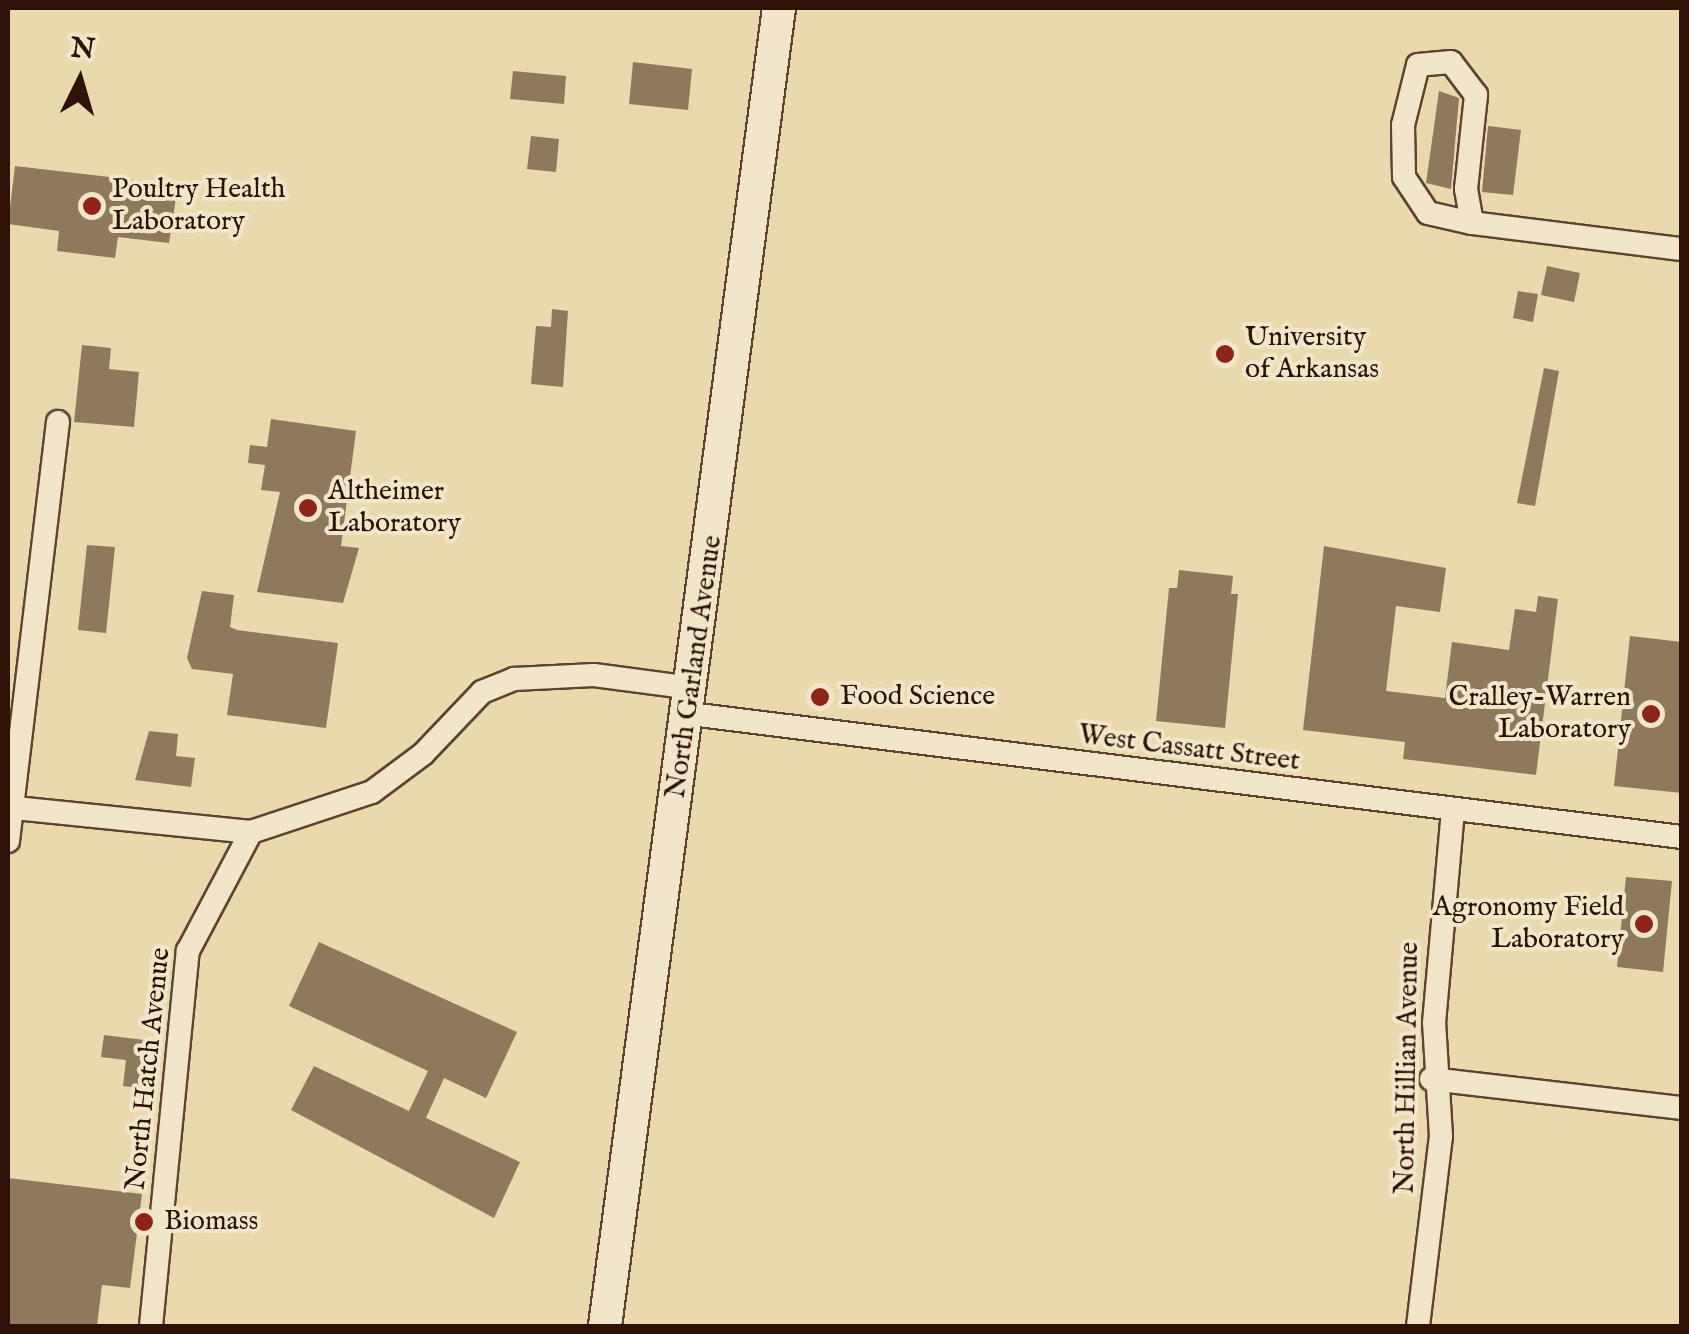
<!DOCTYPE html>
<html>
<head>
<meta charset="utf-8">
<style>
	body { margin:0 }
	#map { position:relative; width:1689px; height:1334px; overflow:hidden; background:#e9d9ad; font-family:"IM FELL English",serif }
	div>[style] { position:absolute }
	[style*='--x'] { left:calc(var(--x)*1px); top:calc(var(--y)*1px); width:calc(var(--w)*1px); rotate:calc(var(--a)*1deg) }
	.building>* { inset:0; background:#8f795d }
	.roads { filter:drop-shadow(2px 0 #5d4430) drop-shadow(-2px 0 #5d4430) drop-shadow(0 2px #5d4430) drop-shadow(0 -2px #5d4430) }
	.minor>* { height:22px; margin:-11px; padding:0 11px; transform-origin:11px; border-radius:11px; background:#f1e6ca }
	.secondary>* { height:32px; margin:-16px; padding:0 16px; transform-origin:16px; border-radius:16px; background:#f1e6ca }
	.dots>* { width:28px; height:28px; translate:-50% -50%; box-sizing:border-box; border:5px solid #f1e6ca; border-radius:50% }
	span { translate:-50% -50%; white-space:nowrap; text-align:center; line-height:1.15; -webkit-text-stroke:8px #f1e6ca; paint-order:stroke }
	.poi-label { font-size:28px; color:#2e1207 }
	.left { translate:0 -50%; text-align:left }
	.right { translate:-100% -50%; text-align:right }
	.street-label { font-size:28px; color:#2e1207 }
	.frame { position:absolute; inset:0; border:10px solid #2e1207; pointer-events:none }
	.north { position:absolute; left:30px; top:30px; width:100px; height:100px; -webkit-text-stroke:8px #f1e6ca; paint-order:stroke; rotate:5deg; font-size:28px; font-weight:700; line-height:40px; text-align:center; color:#2e1207 }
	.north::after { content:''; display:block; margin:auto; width:35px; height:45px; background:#2e1207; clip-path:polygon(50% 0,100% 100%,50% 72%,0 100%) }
</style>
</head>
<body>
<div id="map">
	<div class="building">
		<div style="clip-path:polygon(633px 62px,692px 69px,688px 110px,629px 104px)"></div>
		<div style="clip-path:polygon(513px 71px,566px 76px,564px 104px,510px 99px)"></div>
		<div style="clip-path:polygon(1439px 91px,1459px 98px,1451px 189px,1426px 183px)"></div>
		<div style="clip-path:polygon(1488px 126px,1521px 130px,1513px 195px,1482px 192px)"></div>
		<div style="clip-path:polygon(531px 136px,559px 139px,556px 172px,527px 169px)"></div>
		<div style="clip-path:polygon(15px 166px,178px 185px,169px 243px,118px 237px,115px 258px,57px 251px,59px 231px,8px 224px)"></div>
		<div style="clip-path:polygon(1547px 266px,1580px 273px,1574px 302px,1541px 295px)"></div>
		<div style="clip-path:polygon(1518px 291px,1538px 294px,1533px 322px,1513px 318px)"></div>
		<div style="clip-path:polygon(552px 309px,568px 311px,563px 387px,531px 384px,536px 326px,551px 327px)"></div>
		<div style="clip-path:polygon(82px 345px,111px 348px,109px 369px,139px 372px,134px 427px,74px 422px)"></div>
		<div style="clip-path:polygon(1544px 368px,1559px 371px,1535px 506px,1517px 503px)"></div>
		<div style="clip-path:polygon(271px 419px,356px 431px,341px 546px,359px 548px,343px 603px,257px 592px,280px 492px,261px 490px,265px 465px,248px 463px,250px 445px,267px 447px)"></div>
		<div style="clip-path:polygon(87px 545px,115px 547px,106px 633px,78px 630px)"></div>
		<div style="clip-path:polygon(1324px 546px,1446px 568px,1440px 612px,1396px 606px,1386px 691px,1445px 698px,1452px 642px,1509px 650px,1515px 609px,1536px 612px,1538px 596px,1558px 599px,1536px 775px,1403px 759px,1405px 742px,1303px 730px)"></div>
		<div style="clip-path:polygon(1179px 570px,1233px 576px,1231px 594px,1238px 594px,1225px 728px,1156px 721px,1169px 588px,1177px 588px)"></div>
		<div style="clip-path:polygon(202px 591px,234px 595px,230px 627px,237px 630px,338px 643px,326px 728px,227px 715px,233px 674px,192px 669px,187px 658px)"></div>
		<div style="clip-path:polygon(1630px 636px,1682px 642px,1682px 793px,1614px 786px)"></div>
		<div style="clip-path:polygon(149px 731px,178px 734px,176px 756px,195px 758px,191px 787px,135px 780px)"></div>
		<div style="clip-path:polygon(1626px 877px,1672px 881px,1663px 972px,1617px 967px)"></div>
		<div style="clip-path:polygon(319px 942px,517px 1032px,486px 1098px,444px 1078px,426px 1118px,520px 1162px,494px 1218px,291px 1110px,314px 1066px,409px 1111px,428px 1071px,289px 1006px)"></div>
		<div style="clip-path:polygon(104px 1035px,160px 1042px,155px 1090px,123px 1086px,126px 1060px,101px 1057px)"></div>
		<div style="clip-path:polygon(8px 1178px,142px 1194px,130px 1288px,102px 1285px,97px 1326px,8px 1326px)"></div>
	</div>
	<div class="roads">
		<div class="minor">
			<div style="--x:1472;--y:223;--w:35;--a:-100"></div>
			<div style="--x:1466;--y:189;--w:95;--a:-83.9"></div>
			<div style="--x:1476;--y:95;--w:41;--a:-127.1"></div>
			<div style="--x:1451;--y:62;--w:33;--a:175"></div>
			<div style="--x:1418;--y:65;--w:62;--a:104"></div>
			<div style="--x:1403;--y:125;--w:52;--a:88.9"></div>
			<div style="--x:1404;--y:177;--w:43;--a:56.3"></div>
			<div style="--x:1428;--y:213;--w:45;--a:12.8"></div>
			<div style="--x:1472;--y:223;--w:212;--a:7.1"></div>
			<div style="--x:690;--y:714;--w:1000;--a:7.07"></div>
			<div style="--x:15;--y:808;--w:237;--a:5.8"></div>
			<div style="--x:251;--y:832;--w:127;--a:-18.3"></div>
			<div style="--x:372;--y:792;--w:64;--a:-36.7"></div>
			<div style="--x:423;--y:754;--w:86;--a:-46.4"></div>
			<div style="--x:482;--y:692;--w:35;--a:-22"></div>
			<div style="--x:514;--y:679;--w:80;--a:-2.9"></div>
			<div style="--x:594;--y:675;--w:100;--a:7.5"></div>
			<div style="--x:8;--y:841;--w:422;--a:-83.2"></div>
			<div style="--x:1431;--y:1079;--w:253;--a:6.6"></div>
			<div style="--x:151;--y:1326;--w:377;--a:-84.4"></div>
			<div style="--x:188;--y:951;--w:135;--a:-62.1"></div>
			<div style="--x:1418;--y:1326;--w:191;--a:-83.1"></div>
			<div style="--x:1441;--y:1136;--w:113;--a:-93.5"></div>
			<div style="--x:1434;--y:1023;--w:213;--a:-84.9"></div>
		</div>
		<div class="secondary">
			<div style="--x:605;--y:1326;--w:1329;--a:-82.48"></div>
		</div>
	</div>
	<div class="dots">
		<div style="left:92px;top:206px;background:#8f2418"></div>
		<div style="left:1225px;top:354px;background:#8f2418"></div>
		<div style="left:308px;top:508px;background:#8f2418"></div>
		<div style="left:820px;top:697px;background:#8f2418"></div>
		<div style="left:1651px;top:714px;background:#8f2418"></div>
		<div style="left:1644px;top:924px;background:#8f2418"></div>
		<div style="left:144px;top:1222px;background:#8f2418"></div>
	</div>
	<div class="poi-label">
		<span class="left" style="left:112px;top:206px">Poultry Health<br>Laboratory</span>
		<span class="left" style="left:1245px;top:354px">University<br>of Arkansas</span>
		<span class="left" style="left:328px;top:508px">Altheimer<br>Laboratory</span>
		<span class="left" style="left:840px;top:697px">Food Science</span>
		<span class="right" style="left:1631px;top:714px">Cralley-Warren<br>Laboratory</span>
		<span class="right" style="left:1624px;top:924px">Agronomy Field<br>Laboratory</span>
		<span class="left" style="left:164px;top:1222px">Biomass</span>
	</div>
	<div class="street-label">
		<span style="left:695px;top:667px;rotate:-82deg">North Garland Avenue</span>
		<span style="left:1189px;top:749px;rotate:7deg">West Cassatt Street</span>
		<span style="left:1408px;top:1068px;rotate:-89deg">North Hillian Avenue</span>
		<span style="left:149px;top:1069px;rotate:-84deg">North Hatch Avenue</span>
	</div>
	<div class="frame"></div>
	<div class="north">N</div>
</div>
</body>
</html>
